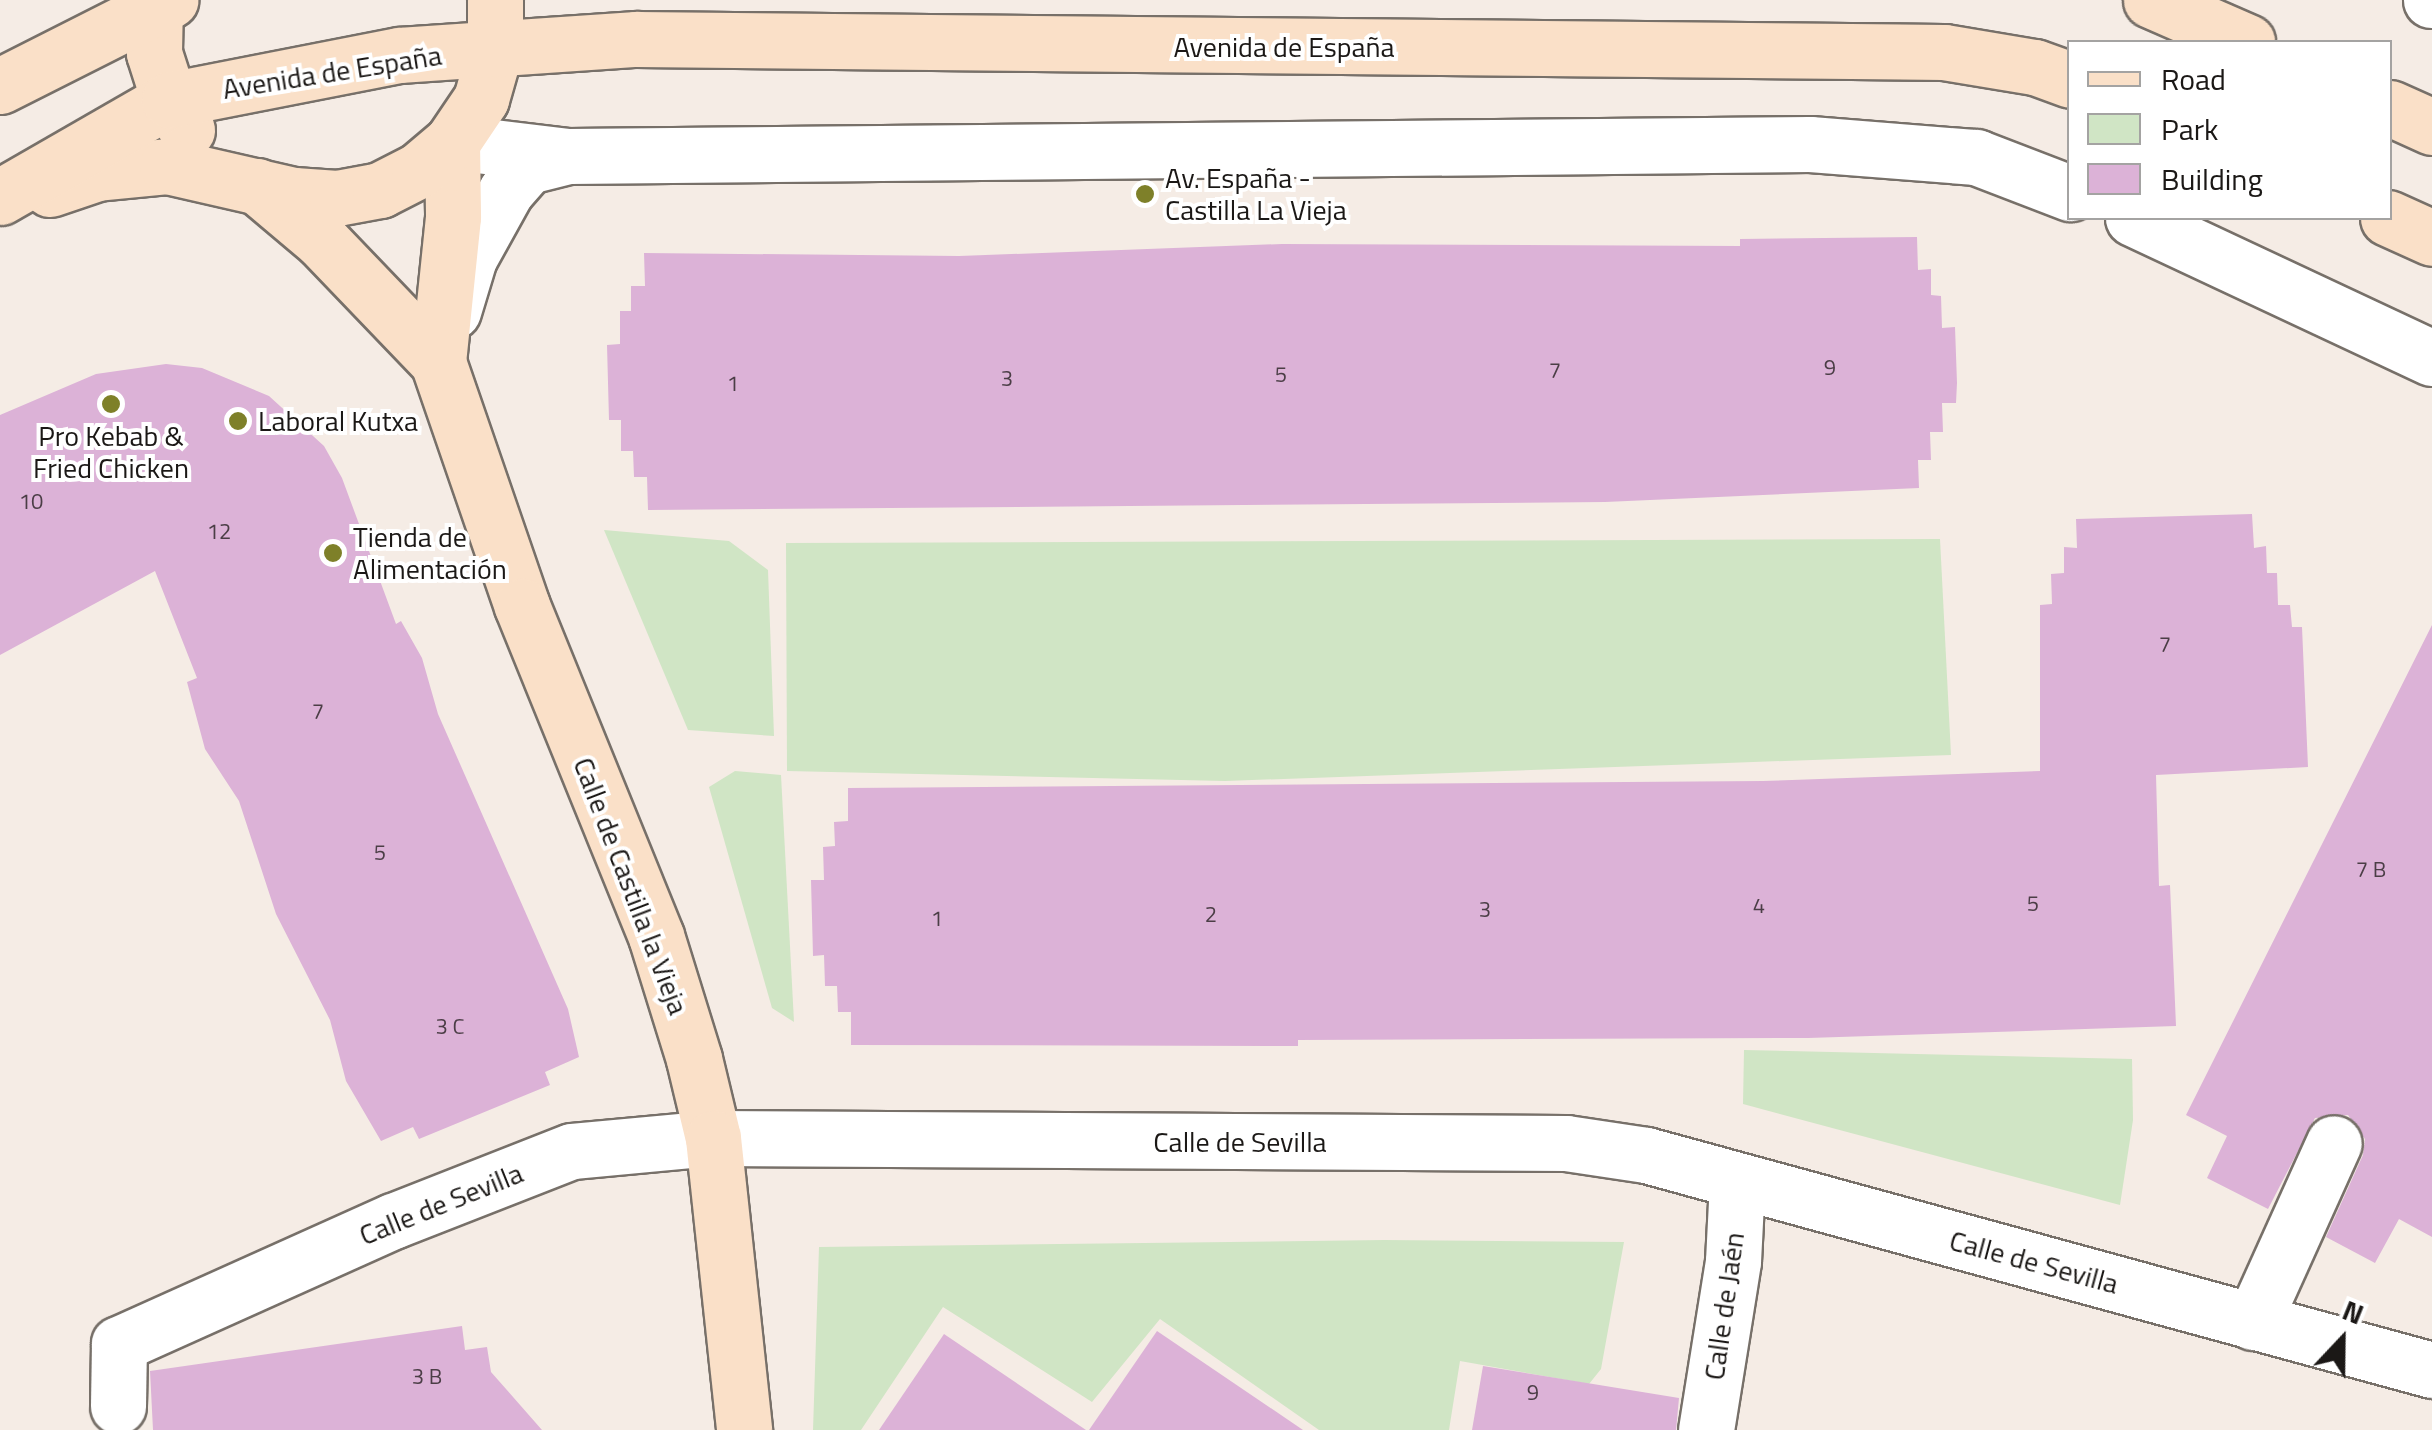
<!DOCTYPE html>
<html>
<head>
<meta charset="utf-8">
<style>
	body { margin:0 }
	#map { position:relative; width:2432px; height:1430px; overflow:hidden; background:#f5ece5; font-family:"Titillium Web",sans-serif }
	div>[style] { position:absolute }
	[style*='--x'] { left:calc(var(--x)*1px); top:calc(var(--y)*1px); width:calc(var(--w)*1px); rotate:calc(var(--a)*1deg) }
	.green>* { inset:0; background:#d0e5c5 }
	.building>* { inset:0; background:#dcb2d7 }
	.roads { filter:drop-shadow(2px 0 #777069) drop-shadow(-2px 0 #777069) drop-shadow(0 2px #777069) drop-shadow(0 -2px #777069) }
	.minor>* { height:55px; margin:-27.5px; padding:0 27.5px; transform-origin:27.5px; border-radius:27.5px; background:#fff }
	.major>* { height:55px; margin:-27.5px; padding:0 27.5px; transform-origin:27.5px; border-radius:27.5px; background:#fae0c8 }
	.dots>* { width:28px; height:28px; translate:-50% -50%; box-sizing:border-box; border:5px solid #fff; border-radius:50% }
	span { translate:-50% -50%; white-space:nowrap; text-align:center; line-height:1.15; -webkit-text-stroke:8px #fff; paint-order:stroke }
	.number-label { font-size:22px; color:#4b3e46 }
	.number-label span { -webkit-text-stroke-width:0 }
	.street-label { font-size:28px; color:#1b1816 }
	.poi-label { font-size:28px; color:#1b1816 }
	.left { translate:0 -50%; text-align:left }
	.legend { position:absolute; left:2067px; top:40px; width:325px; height:180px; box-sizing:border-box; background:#fff; border:2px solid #a4a3a2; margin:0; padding:12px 18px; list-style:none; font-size:30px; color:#1b1816 }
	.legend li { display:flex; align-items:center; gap:20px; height:50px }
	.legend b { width:50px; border:2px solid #a4a3a2 }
	.north { position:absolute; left:2292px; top:1290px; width:100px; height:100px; -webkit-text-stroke:8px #fff; paint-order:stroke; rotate:22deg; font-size:28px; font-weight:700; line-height:40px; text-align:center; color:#1b1816 }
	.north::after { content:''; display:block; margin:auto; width:35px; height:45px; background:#1b1816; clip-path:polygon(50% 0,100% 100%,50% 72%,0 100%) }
</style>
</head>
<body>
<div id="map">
	<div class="green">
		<div style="clip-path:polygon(604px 530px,729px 541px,768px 570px,774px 736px,688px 730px)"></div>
		<div style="clip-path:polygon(1940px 539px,1951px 755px,1225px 781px,787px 771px,786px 543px)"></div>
		<div style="clip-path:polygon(735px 771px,781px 775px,794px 1022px,772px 1008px,709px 787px)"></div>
		<div style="clip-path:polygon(1744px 1050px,2132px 1059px,2133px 1120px,2120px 1205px,1743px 1104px)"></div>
		<div style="clip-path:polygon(1384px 1240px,1624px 1242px,1601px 1369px,1589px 1384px,1460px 1361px,1449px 1430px,1319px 1430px,1160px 1319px,1092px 1402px,943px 1307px,861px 1430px,813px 1430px,819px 1247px)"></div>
	</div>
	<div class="building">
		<div style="clip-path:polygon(1917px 237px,1918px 270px,1931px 269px,1931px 295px,1941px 296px,1942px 328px,1955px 327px,1957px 383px,1956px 403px,1942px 403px,1943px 432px,1930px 432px,1931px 460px,1918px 460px,1919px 488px,1605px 502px,648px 510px,647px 477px,634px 477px,633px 451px,621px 451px,621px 420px,609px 420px,607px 345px,620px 344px,620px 311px,631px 311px,631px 286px,645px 286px,644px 253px,959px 256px,1282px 244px,1740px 246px,1740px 239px)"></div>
		<div style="clip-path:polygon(166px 364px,202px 368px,269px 396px,324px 446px,342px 478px,396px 624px,401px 621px,422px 658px,438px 714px,568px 1009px,579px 1057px,545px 1072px,550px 1085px,419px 1139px,413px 1127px,381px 1141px,346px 1081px,330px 1020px,276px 914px,239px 801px,205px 749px,187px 682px,197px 678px,155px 571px,0 655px,0 415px,96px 374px)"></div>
		<div style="clip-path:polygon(2252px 514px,2254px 548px,2266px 546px,2267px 573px,2277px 573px,2278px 605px,2290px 605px,2292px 627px,2302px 627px,2308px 767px,2156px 775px,2159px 886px,2170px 885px,2176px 1026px,1808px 1038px,1298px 1040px,1298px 1046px,851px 1045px,851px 1012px,838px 1012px,837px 986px,825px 986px,824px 955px,813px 956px,811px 880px,824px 880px,823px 847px,835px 846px,834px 822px,848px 821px,848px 788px,1763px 781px,2040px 771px,2040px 605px,2052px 604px,2051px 574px,2064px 573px,2064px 547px,2077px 548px,2076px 519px)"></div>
		<div style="clip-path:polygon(2432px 625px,2432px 1237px,2399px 1219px,2375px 1263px,2326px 1237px,2363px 1155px,2365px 1139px,2348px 1115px,2315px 1118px,2268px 1209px,2207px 1178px,2227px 1136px,2186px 1115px)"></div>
		<div style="clip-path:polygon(462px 1326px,465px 1350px,487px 1347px,491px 1372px,542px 1430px,153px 1430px,150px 1371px)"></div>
		<div style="clip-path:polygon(1157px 1331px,1303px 1430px,1089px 1430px)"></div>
		<div style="clip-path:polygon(944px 1334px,1086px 1430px,879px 1430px)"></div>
		<div style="clip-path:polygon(1483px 1366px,1679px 1398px,1676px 1430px,1472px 1430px)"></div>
	</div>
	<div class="roads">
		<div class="minor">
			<div style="--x:2431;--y:0;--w:1;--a:0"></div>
			<div style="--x:452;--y:142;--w:117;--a:6.9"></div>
			<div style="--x:568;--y:156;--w:1242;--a:-0.55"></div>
			<div style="--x:1810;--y:144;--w:167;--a:4.5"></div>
			<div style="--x:1976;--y:157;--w:101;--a:21"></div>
			<div style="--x:2133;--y:218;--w:330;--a:25.1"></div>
			<div style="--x:453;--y:311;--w:55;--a:-73.2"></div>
			<div style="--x:469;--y:258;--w:77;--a:-61.1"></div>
			<div style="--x:506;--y:191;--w:33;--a:-49"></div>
			<div style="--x:528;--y:166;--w:41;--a:-14"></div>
			<div style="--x:2253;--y:1322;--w:196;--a:-65.7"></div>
			<div style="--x:118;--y:1406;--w:62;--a:-89.1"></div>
			<div style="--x:119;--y:1344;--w:300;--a:-24.2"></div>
			<div style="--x:393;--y:1221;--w:192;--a:-21.4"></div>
			<div style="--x:572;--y:1151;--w:142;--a:-5.3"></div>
			<div style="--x:713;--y:1138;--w:853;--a:0.34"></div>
			<div style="--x:1566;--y:1143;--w:81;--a:8.5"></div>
			<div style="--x:1646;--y:1155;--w:815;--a:15.3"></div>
			<div style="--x:1706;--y:1430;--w:171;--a:-80.9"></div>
			<div style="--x:1733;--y:1261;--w:79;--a:-87.1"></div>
		</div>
		<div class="major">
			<div style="--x:155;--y:0;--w:53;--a:91.1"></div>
			<div style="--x:154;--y:53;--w:49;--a:72.3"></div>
			<div style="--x:169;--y:100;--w:35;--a:59"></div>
			<div style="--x:2151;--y:0;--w:105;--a:23.6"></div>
			<div style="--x:0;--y:86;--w:191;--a:-26.8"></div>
			<div style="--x:2390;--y:108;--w:46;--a:24.3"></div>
			<div style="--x:452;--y:142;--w:75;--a:89.2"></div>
			<div style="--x:453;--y:217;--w:146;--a:95.9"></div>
			<div style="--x:438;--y:362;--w:258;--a:71"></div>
			<div style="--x:522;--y:606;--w:356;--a:67.9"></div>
			<div style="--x:656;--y:936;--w:129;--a:72.8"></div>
			<div style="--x:694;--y:1059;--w:81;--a:76.5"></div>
			<div style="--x:713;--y:1138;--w:294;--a:83.9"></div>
			<div style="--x:257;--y:186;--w:85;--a:40.2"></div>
			<div style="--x:322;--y:241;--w:168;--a:46.2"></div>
			<div style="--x:50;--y:189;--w:50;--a:-18.8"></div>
			<div style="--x:97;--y:173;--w:70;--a:-5.7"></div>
			<div style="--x:167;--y:166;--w:130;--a:12.9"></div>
			<div style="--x:294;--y:195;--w:43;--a:4"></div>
			<div style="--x:337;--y:198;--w:44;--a:-10.5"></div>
			<div style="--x:380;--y:190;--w:44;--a:-27.1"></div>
			<div style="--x:419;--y:170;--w:43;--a:-40.3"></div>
			<div style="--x:452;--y:142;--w:52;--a:-56"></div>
			<div style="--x:481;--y:99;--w:51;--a:-74.1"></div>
			<div style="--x:495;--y:50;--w:50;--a:-90"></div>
			<div style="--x:0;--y:197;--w:195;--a:-29.9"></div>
			<div style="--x:169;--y:100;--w:234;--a:-11.1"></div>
			<div style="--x:399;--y:55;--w:238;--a:-3.9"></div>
			<div style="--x:636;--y:39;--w:1308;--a:0.57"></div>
			<div style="--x:1944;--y:52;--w:92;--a:9.4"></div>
			<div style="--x:2035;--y:67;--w:37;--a:20"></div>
			<div style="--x:2388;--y:218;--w:48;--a:24.4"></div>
		</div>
	</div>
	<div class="dots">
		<div style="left:1145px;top:194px;background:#7e8029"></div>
		<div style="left:111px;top:404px;background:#7e8029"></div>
		<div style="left:238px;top:421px;background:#7e8029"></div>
		<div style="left:333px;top:553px;background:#7e8029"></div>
	</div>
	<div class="number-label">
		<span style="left:1830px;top:368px">9</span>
		<span style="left:1555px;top:371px">7</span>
		<span style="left:1281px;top:375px">5</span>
		<span style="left:1007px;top:379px">3</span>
		<span style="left:733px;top:384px">1</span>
		<span style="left:31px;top:502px">10</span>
		<span style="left:219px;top:532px">12</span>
		<span style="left:2165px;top:645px">7</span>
		<span style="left:318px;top:712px">7</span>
		<span style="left:380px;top:853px">5</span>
		<span style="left:2371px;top:870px">7 B</span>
		<span style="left:2033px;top:904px">5</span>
		<span style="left:1759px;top:906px">4</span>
		<span style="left:1485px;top:910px">3</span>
		<span style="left:1211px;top:915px">2</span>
		<span style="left:937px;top:919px">1</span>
		<span style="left:450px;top:1027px">3 C</span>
		<span style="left:427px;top:1377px">3 B</span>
		<span style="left:1533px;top:1393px">9</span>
	</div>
	<div class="street-label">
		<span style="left:1284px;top:47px">Avenida de España</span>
		<span style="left:332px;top:72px;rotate:-9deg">Avenida de España</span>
		<span style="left:631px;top:886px;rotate:69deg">Calle de Castilla la Vieja</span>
		<span style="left:1240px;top:1142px">Calle de Sevilla</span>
		<span style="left:441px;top:1204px;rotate:-22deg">Calle de Sevilla</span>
		<span style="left:2034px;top:1262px;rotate:15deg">Calle de Sevilla</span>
		<span style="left:1724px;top:1306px;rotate:-82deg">Calle de Jaén</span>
	</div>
	<div class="poi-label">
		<span class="left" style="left:1165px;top:194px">Av. España -<br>Castilla La Vieja</span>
		<span class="left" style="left:258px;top:421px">Laboral Kutxa</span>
		<span style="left:111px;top:452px">Pro Kebab &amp;<br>Fried Chicken</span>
		<span class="left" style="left:353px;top:553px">Tienda de<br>Alimentación</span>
	</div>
	<ul class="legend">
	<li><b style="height:12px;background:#fae0c8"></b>Road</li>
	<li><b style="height:28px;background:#d0e5c5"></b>Park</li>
	<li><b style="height:28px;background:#dcb2d7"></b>Building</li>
	</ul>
	<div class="north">N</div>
</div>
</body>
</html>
